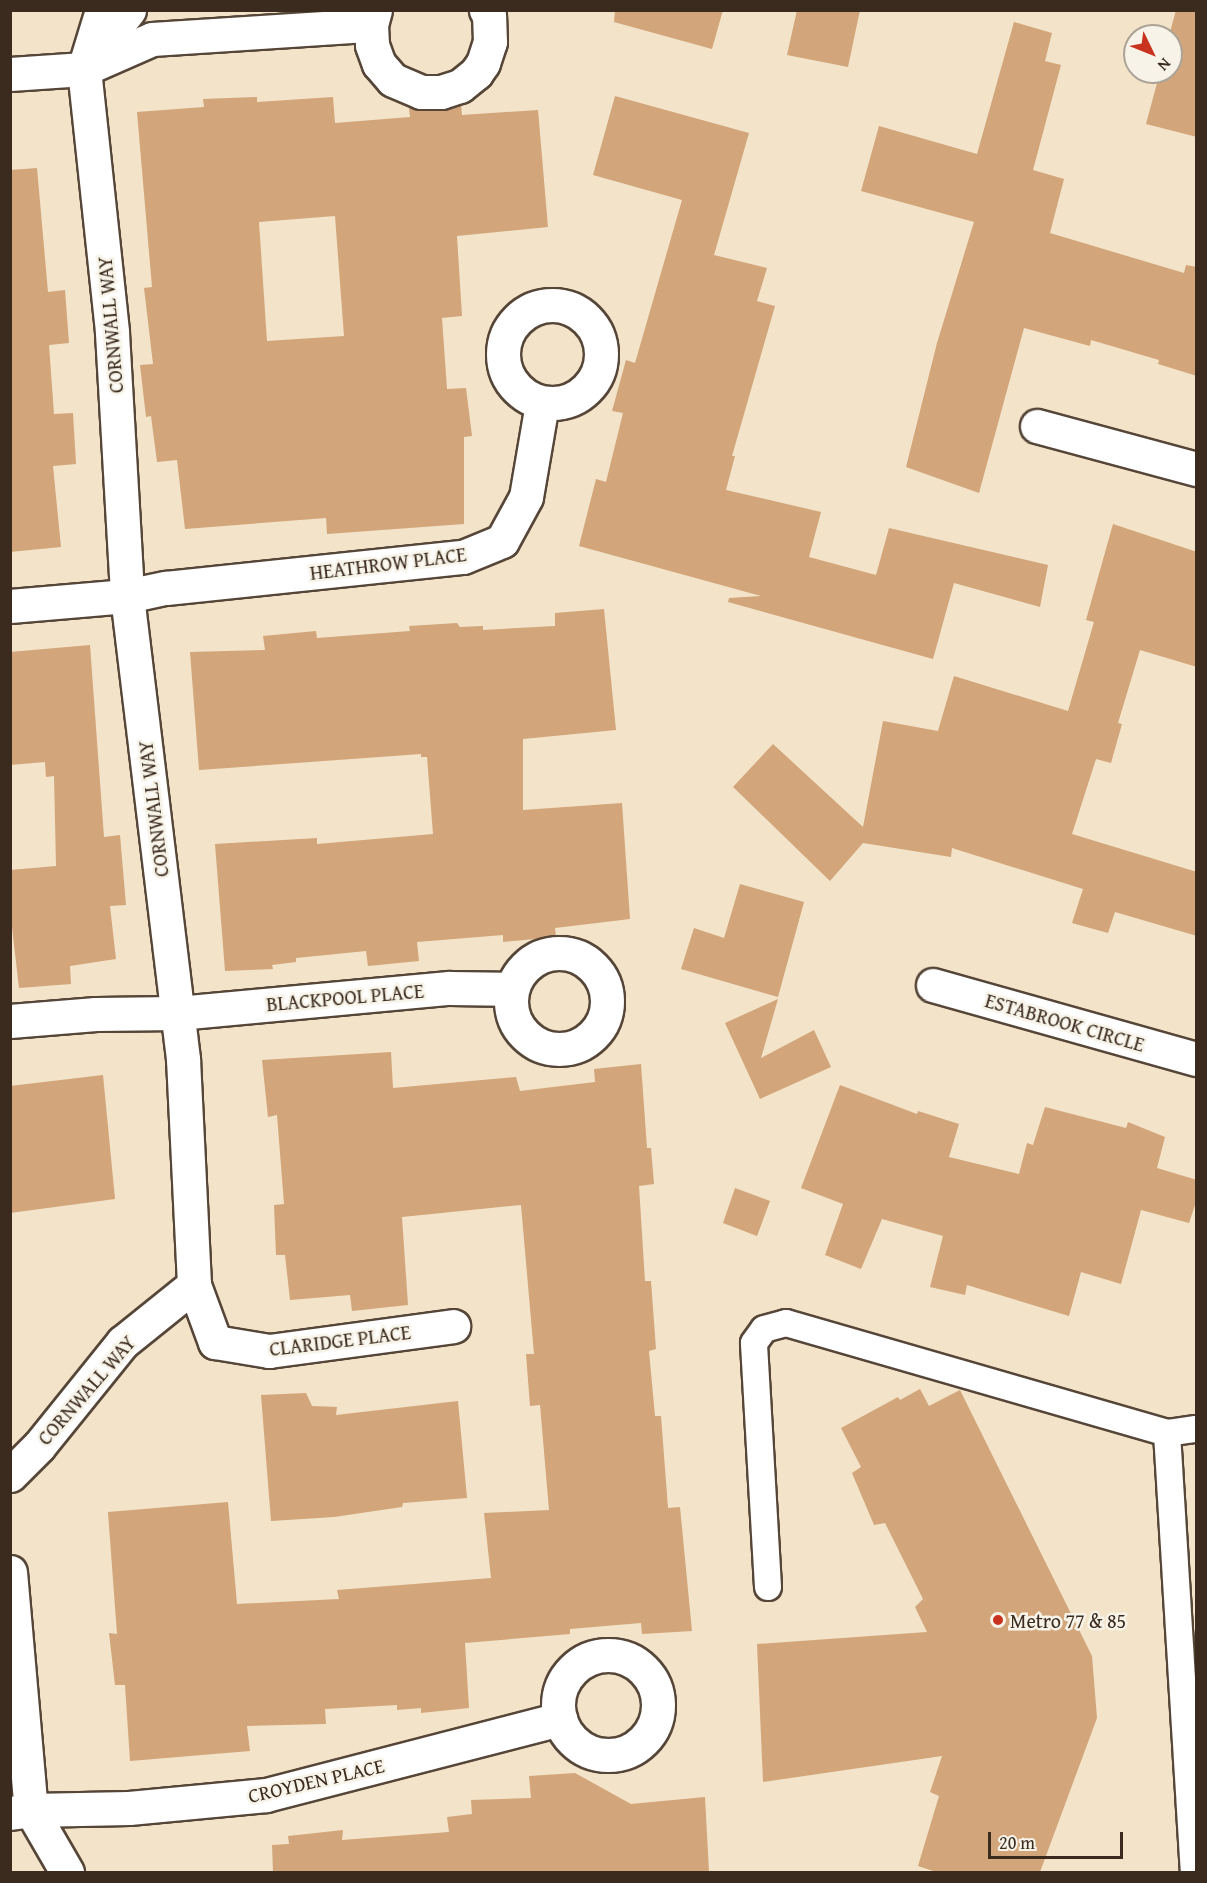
<!DOCTYPE html>
<html>
<head>
<meta charset="utf-8">
<style>
	body { margin:0 }
	#map { position:relative; width:1207px; height:1883px; overflow:hidden; background:#f2e3c9; font-family:"Gentium Book Plus",serif }
	div>[style] { position:absolute }
	[style*='--x'] { left:calc(var(--x)*1px); top:calc(var(--y)*1px); width:calc(var(--w)*1px); rotate:calc(var(--a)*1deg) }
	.building>* { inset:0; background:#d2a57a }
	.roads { filter:drop-shadow(2px 0 #564638) drop-shadow(-2px 0 #564638) drop-shadow(0 2px #564638) drop-shadow(0 -2px #564638) }
	.service>* { height:26px; margin:-13px; padding:0 13px; transform-origin:13px; border-radius:13px; background:#fff }
	.minor>* { height:33px; margin:-16.5px; padding:0 16.5px; transform-origin:16.5px; border-radius:16.5px; background:#fff }
	.minor>.ring { margin:-16.5px; padding:0; box-sizing:content-box; background:none; border:33px solid #fff; border-radius:50% }
	.dots>* { width:16px; height:16px; translate:-50% -50%; box-sizing:border-box; border:3px solid #f7f3e8; border-radius:50% }
	span { translate:-50% -50%; white-space:nowrap; text-align:center; line-height:1.15; -webkit-text-stroke:5px #f7f3e8; paint-order:stroke }
	.street-label { font-size:20px; color:#3b2a1e }
	.poi-label { font-size:20px; color:#3b2a1e }
	.left { translate:0 -50%; text-align:left }
	.frame { position:absolute; inset:0; border:12px solid #3b2a1e; pointer-events:none }
	.north { position:absolute; left:1123px; top:24px; width:60px; height:60px; box-sizing:border-box; background:#f7f3e8; border:2px solid #aca397; border-radius:50%; rotate:133deg; font-size:16px; font-weight:700; line-height:24px; text-align:center; color:#3b2a1e }
	.north::after { content:''; display:block; margin:auto; width:21px; height:27px; background:#c8321e; clip-path:polygon(50% 0,100% 100%,50% 72%,0 100%) }
	.scale { position:absolute; left:988px; top:1832px; width:135px; height:27px; box-sizing:border-box; border:3px solid #3b2a1e; border-top:0; padding-left:8px; font-size:18px; line-height:21px; white-space:nowrap; color:#3b2a1e; -webkit-text-stroke:4px #f7f3e8; paint-order:stroke }
</style>
</head>
<body>
<div id="map">
	<div class="building">
		<div style="clip-path:polygon(615px 10px,723px 10px,712px 49px,614px 22px)"></div>
		<div style="clip-path:polygon(797px 10px,860px 10px,848px 67px,787px 55px)"></div>
		<div style="clip-path:polygon(1176px 10px,1197px 10px,1197px 137px,1146px 124px,1160px 72px,1171px 72px,1169px 36px)"></div>
		<div style="clip-path:polygon(1014px 22px,1052px 33px,1045px 61px,1061px 65px,1033px 170px,1064px 179px,1050px 233px,1184px 273px,1186px 265px,1197px 267px,1197px 376px,1158px 364px,1159px 360px,1091px 340px,1090px 346px,1024px 328px,979px 493px,906px 467px,937px 343px,974px 222px,861px 191px,879px 126px,977px 154px)"></div>
		<div style="clip-path:polygon(615px 96px,749px 133px,714px 255px,767px 268px,757px 301px,775px 306px,732px 456px,735px 456px,726px 490px,821px 512px,809px 557px,876px 575px,889px 528px,1048px 565px,1040px 607px,954px 583px,933px 659px,728px 602px,729px 598px,761px 596px,579px 546px,596px 479px,606px 482px,623px 413px,612px 411px,626px 360px,635px 363px,682px 200px,593px 175px)"></div>
		<div style="clip-path:polygon(evenodd,257px 97px,257px 102px,333px 97px,335px 123px,410px 117px,409px 108px,441px 111px,461px 105px,462px 115px,538px 110px,548px 227px,457px 236px,462px 316px,442px 318px,447px 389px,466px 388px,472px 436px,464px 437px,464px 524px,327px 534px,326px 518px,185px 529px,177px 460px,157px 462px,151px 416px,146px 417px,140px 365px,153px 364px,144px 288px,152px 287px,137px 112px,204px 107px,203px 99px,257px 97px,335px 216px,344px 336px,267px 341px,259px 222px,335px 216px)"></div>
		<div style="clip-path:polygon(37px 168px,48px 292px,65px 290px,69px 343px,49px 345px,54px 414px,73px 413px,76px 464px,53px 466px,61px 547px,10px 552px,10px 170px)"></div>
		<div style="clip-path:polygon(1113px 524px,1197px 552px,1197px 667px,1140px 650px,1118px 723px,1122px 724px,1111px 763px,1096px 759px,1072px 834px,1197px 872px,1197px 936px,1115px 912px,1108px 933px,1072px 923px,1083px 889px,952px 848px,951px 857px,863px 843px,830px 881px,733px 787px,773px 744px,863px 827px,883px 721px,938px 731px,954px 676px,1068px 711px,1094px 622px,1086px 620px)"></div>
		<div style="clip-path:polygon(604px 609px,616px 730px,523px 739px,523px 810px,622px 803px,630px 919px,555px 928px,556px 937px,503px 942px,503px 935px,417px 942px,419px 961px,368px 966px,366px 951px,296px 958px,296px 962px,272px 965px,273px 969px,225px 971px,215px 844px,317px 838px,317px 844px,433px 834px,427px 757px,421px 757px,421px 754px,199px 770px,190px 652px,265px 650px,263px 636px,316px 631px,317px 638px,410px 631px,409px 626px,457px 623px,460px 627px,483px 626px,483px 630px,555px 626px,555px 613px)"></div>
		<div style="clip-path:polygon(90px 645px,104px 837px,120px 835px,126px 905px,110px 906px,116px 959px,70px 966px,71px 984px,19px 988px,10px 910px,10px 870px,56px 866px,54px 776px,46px 777px,45px 762px,10px 765px,10px 652px)"></div>
		<div style="clip-path:polygon(740px 884px,804px 902px,778px 997px,681px 969px,694px 928px,724px 938px)"></div>
		<div style="clip-path:polygon(778px 999px,761px 1058px,814px 1030px,831px 1067px,760px 1099px,725px 1023px)"></div>
		<div style="clip-path:polygon(391px 1052px,393px 1088px,516px 1077px,520px 1091px,595px 1082px,594px 1069px,641px 1064px,647px 1148px,651px 1148px,654px 1184px,639px 1186px,645px 1281px,651px 1281px,656px 1349px,649px 1351px,655px 1416px,661px 1416px,668px 1508px,680px 1507px,692px 1631px,642px 1634px,641px 1623px,570px 1629px,570px 1634px,465px 1643px,469px 1708px,421px 1713px,421px 1708px,397px 1710px,397px 1705px,325px 1709px,326px 1724px,247px 1726px,250px 1751px,130px 1761px,125px 1685px,115px 1685px,109px 1633px,117px 1634px,108px 1512px,228px 1502px,237px 1604px,339px 1599px,337px 1590px,491px 1578px,484px 1513px,549px 1510px,540px 1405px,530px 1406px,526px 1354px,534px 1354px,521px 1205px,402px 1217px,408px 1305px,352px 1311px,350px 1295px,290px 1300px,285px 1255px,276px 1255px,274px 1205px,284px 1204px,277px 1115px,268px 1117px,262px 1060px)"></div>
		<div style="clip-path:polygon(103px 1075px,115px 1199px,10px 1213px,10px 1086px)"></div>
		<div style="clip-path:polygon(840px 1085px,917px 1114px,918px 1111px,959px 1124px,949px 1157px,1019px 1174px,1027px 1143px,1033px 1145px,1045px 1107px,1126px 1128px,1128px 1122px,1165px 1137px,1157px 1168px,1197px 1180px,1197px 1199px,1189px 1223px,1141px 1210px,1121px 1284px,1081px 1272px,1069px 1316px,967px 1285px,965px 1295px,930px 1287px,943px 1236px,882px 1219px,861px 1269px,825px 1255px,843px 1204px,801px 1188px)"></div>
		<div style="clip-path:polygon(735px 1188px,770px 1201px,757px 1236px,723px 1223px)"></div>
		<div style="clip-path:polygon(920px 1389px,929px 1406px,960px 1390px,1092px 1656px,1097px 1718px,1040px 1872px,936px 1872px,918px 1866px,939px 1796px,930px 1792px,942px 1756px,763px 1782px,757px 1644px,927px 1632px,915px 1607px,923px 1599px,885px 1523px,874px 1525px,852px 1473px,861px 1467px,841px 1428px,898px 1397px,900px 1400px)"></div>
		<div style="clip-path:polygon(306px 1393px,312px 1406px,337px 1407px,336px 1415px,458px 1401px,467px 1498px,403px 1503px,402px 1507px,334px 1517px,271px 1521px,261px 1395px)"></div>
		<div style="clip-path:polygon(575px 1773px,631px 1804px,705px 1797px,709px 1872px,273px 1872px,272px 1845px,289px 1844px,288px 1836px,343px 1830px,342px 1840px,449px 1832px,447px 1817px,472px 1814px,471px 1800px,531px 1798px,529px 1776px)"></div>
	</div>
	<div class="roads">
		<div class="service">
			<div style="--x:1167;--y:1433;--w:440;--a:86.5"></div>
			<div style="--x:768;--y:1587;--w:244;--a:-93.3"></div>
			<div style="--x:754;--y:1343;--w:17;--a:-54"></div>
			<div style="--x:764;--y:1329;--w:23;--a:-15"></div>
			<div style="--x:786;--y:1323;--w:397;--a:16.1"></div>
			<div style="--x:1167;--y:1433;--w:29;--a:-8"></div>
		</div>
		<div class="minor">
			<div style="--x:102;--y:10;--w:62;--a:107"></div>
			<div style="--x:84;--y:69;--w:265;--a:83.9"></div>
			<div style="--x:112;--y:333;--w:263;--a:86.7"></div>
			<div style="--x:127;--y:596;--w:466;--a:83.1"></div>
			<div style="--x:183;--y:1059;--w:226;--a:87.2"></div>
			<div style="--x:194;--y:1285;--w:61;--a:69.8"></div>
			<div style="--x:215;--y:1342;--w:55;--a:9.5"></div>
			<div style="--x:269;--y:1351;--w:186;--a:-7.7"></div>
			<div style="--x:375;--y:10;--w:16;--a:105"></div>
			<div style="--x:371;--y:25;--w:20;--a:87"></div>
			<div style="--x:372;--y:45;--w:20;--a:70"></div>
			<div style="--x:379;--y:64;--w:21;--a:49"></div>
			<div style="--x:393;--y:80;--w:30;--a:23"></div>
			<div style="--x:421;--y:92;--w:20;--a:0"></div>
			<div style="--x:441;--y:92;--w:20;--a:-18"></div>
			<div style="--x:460;--y:86;--w:21;--a:-39"></div>
			<div style="--x:476;--y:73;--w:12;--a:-55"></div>
			<div style="--x:483;--y:63;--w:22;--a:-72"></div>
			<div style="--x:490;--y:42;--w:26;--a:-92"></div>
			<div style="--x:489;--y:16;--w:7;--a:-117"></div>
			<div style="--x:97;--y:51;--w:52;--a:-52"></div>
			<div style="--x:10;--y:74;--w:74;--a:-3.9"></div>
			<div style="--x:84;--y:69;--w:74;--a:-23.8"></div>
			<div style="--x:152;--y:39;--w:219;--a:-3.7"></div>
			<div class="ring" style="left:503px;top:305px;width:65px;height:65px"></div>
			<div style="--x:1037;--y:426;--w:165;--a:15.1"></div>
			<div style="--x:10;--y:606;--w:117;--a:-4.9"></div>
			<div style="--x:127;--y:596;--w:40;--a:-12"></div>
			<div style="--x:166;--y:588;--w:299;--a:-6"></div>
			<div style="--x:463;--y:557;--w:42;--a:-22.3"></div>
			<div style="--x:502;--y:541;--w:50;--a:-61.4"></div>
			<div style="--x:526;--y:497;--w:95;--a:-80.3"></div>
			<div class="ring" style="left:511px;top:953px;width:63px;height:63px"></div>
			<div style="--x:933;--y:985;--w:273;--a:15.7"></div>
			<div style="--x:10;--y:1021;--w:86;--a:-4.7"></div>
			<div style="--x:96;--y:1014;--w:82;--a:-0.7"></div>
			<div style="--x:178;--y:1013;--w:272;--a:-5.3"></div>
			<div style="--x:449;--y:988;--w:63;--a:0.9"></div>
			<div style="--x:10;--y:1475;--w:41;--a:-45"></div>
			<div style="--x:39;--y:1446;--w:134;--a:-51.1"></div>
			<div style="--x:123;--y:1342;--w:91;--a:-38.8"></div>
			<div style="--x:10;--y:1572;--w:239;--a:85"></div>
			<div style="--x:31;--y:1810;--w:72;--a:59.9"></div>
			<div class="ring" style="left:558px;top:1655px;width:67px;height:67px"></div>
			<div style="--x:10;--y:1813;--w:21;--a:-8"></div>
			<div style="--x:31;--y:1810;--w:98;--a:-1.2"></div>
			<div style="--x:129;--y:1808;--w:138;--a:-5.4"></div>
			<div style="--x:266;--y:1795;--w:304;--a:-14.5"></div>
		</div>
	</div>
	<div class="dots">
		<div style="left:998px;top:1620px;background:#c8321e"></div>
	</div>
	<div class="street-label">
		<span style="left:110px;top:325px;rotate:-95deg">CORNWALL WAY</span>
		<span style="left:388px;top:563px;rotate:-7deg">HEATHROW PLACE</span>
		<span style="left:153px;top:809px;rotate:-97deg">CORNWALL WAY</span>
		<span style="left:345px;top:997px;rotate:-5deg">BLACKPOOL PLACE</span>
		<span style="left:1065px;top:1022px;rotate:16deg">ESTABROOK CIRCLE</span>
		<span style="left:340px;top:1340px;rotate:-7deg">CLARIDGE PLACE</span>
		<span style="left:86px;top:1390px;rotate:-49deg">CORNWALL WAY</span>
		<span style="left:316px;top:1780px;rotate:-13deg">CROYDEN PLACE</span>
	</div>
	<div class="poi-label">
		<span class="left" style="left:1010px;top:1620px">Metro 77 &amp; 85</span>
	</div>
	<div class="frame"></div>
	<div class="north">N</div>
	<div class="scale">20 m</div>
</div>
</body>
</html>
